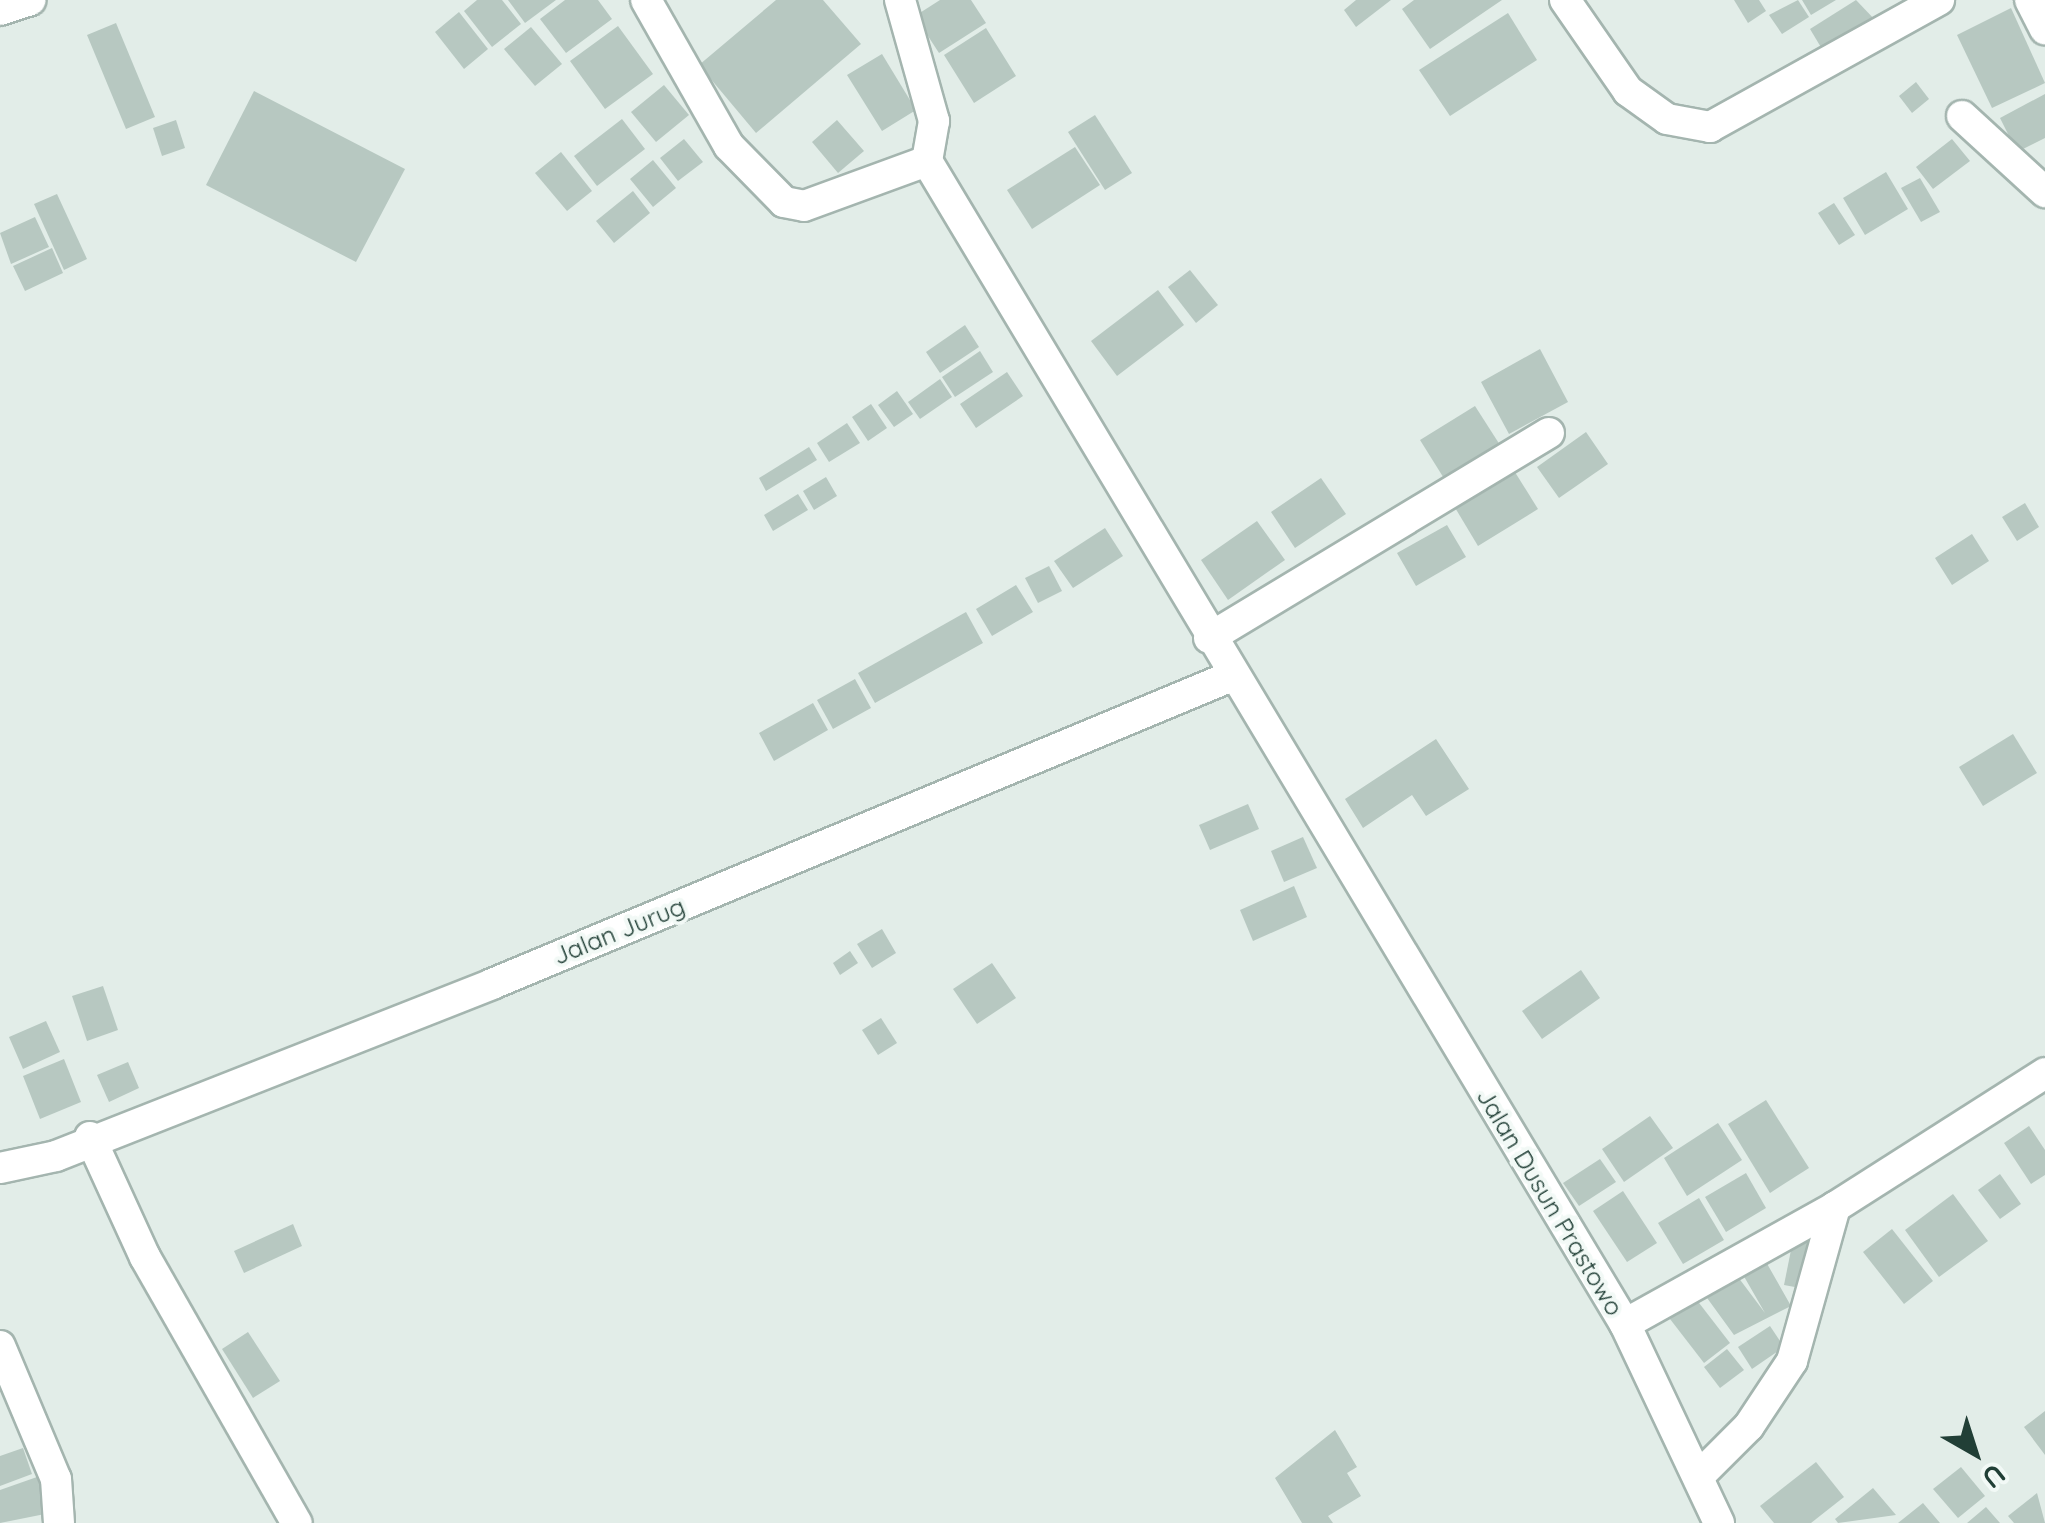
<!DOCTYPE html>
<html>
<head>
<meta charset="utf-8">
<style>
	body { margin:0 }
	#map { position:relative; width:2045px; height:1523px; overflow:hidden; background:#e2ede8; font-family:Quicksand,sans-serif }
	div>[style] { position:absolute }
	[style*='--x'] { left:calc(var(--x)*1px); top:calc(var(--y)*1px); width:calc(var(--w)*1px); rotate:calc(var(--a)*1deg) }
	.building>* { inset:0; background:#b7c8c1 }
	.roads { filter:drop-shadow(2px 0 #a4b5af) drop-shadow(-2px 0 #a4b5af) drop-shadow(0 2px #a4b5af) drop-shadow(0 -2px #a4b5af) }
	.minor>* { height:30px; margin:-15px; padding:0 15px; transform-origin:15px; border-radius:15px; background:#fff }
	span { translate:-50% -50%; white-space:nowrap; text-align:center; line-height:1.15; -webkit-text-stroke:8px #f2f9f6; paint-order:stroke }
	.street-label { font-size:25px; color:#213f36 }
	.north { position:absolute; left:1925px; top:1403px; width:100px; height:100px; -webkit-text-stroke:8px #f2f9f6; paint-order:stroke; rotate:141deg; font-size:28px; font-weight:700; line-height:40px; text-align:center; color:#213f36 }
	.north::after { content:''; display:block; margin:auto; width:35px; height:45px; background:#213f36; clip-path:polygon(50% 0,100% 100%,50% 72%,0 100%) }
</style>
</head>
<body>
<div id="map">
	<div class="building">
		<div style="clip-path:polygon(477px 0,502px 0,521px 24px,492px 47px,464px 11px)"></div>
		<div style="clip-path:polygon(508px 0,556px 0,525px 23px)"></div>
		<div style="clip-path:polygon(565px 0,598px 0,612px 19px,566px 53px,540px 19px)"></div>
		<div style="clip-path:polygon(776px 0,823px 0,861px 44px,756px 133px,699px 65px)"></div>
		<div style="clip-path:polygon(940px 0,971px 0,986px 23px,939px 53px,915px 16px)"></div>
		<div style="clip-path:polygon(1356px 0,1391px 0,1356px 27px,1344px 10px)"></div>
		<div style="clip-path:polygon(1414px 0,1502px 0,1430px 49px,1402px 9px)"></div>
		<div style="clip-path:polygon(1734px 0,1759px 0,1766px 11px,1748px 23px)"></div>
		<div style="clip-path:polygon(1798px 0,1809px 17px,1782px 34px,1769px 15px)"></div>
		<div style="clip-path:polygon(1802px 0,1836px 0,1811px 15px)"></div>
		<div style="clip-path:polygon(1856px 0,1877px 22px,1825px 54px,1810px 29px)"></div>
		<div style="clip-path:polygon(2011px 8px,2045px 83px,1992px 108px,1957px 35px)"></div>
		<div style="clip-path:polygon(459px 12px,488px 49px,464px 69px,435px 32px)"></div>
		<div style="clip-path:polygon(1508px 13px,1537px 60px,1450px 116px,1419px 70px)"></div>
		<div style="clip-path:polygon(116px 23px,155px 117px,126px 129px,87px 35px)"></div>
		<div style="clip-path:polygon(618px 26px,653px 74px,605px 109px,570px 61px)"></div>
		<div style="clip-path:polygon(531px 27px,562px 64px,535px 86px,504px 49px)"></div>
		<div style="clip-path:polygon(986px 28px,1016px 76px,974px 103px,944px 55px)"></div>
		<div style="clip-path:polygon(882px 54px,916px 110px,882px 131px,847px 75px)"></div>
		<div style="clip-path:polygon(1916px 82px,1929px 99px,1912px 113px,1899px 96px)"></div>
		<div style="clip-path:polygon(664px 85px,689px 115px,656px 142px,631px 112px)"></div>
		<div style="clip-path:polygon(254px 91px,405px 169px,356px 262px,206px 185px)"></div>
		<div style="clip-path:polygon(2045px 94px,2045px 138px,2017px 152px,2000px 118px)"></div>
		<div style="clip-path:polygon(1095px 115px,1132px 173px,1105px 190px,1068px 132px)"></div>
		<div style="clip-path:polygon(622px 119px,645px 149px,597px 186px,574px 156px)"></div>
		<div style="clip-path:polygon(176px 120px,185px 148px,162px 156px,153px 128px)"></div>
		<div style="clip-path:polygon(837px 120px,864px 151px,838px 173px,812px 142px)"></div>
		<div style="clip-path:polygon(684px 139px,703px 162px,678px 181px,660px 158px)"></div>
		<div style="clip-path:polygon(1952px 139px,1970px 161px,1933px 189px,1916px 167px)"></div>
		<div style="clip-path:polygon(1075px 147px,1100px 185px,1032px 229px,1007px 190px)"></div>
		<div style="clip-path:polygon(561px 152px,592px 191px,567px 211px,535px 173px)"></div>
		<div style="clip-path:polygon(653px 160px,676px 188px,653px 207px,630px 179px)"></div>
		<div style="clip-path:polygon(1886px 172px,1908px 209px,1865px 235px,1843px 198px)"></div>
		<div style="clip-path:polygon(1920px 178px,1940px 212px,1921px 222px,1901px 188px)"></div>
		<div style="clip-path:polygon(633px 191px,650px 213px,614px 243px,596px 221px)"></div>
		<div style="clip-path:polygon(57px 194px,87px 259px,64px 270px,34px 204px)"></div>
		<div style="clip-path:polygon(1834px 203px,1855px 235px,1839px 245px,1818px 213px)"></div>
		<div style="clip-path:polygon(35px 217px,49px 247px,11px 264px,0 233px)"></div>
		<div style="clip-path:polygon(52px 248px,63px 273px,25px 291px,13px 266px)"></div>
		<div style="clip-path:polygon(1190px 270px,1218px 305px,1196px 323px,1168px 287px)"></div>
		<div style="clip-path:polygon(1158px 290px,1184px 325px,1117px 376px,1091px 341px)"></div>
		<div style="clip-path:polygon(965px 325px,979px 347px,940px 373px,926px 352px)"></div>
		<div style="clip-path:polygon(1540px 349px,1568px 402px,1509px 434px,1481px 382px)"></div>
		<div style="clip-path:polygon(980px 351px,993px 372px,955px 397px,942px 377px)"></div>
		<div style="clip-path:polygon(1007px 372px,1023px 396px,976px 428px,960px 404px)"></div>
		<div style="clip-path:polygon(940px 379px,952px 397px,920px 419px,908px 402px)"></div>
		<div style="clip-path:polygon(897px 391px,913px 414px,894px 427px,878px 405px)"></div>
		<div style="clip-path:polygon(871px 404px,887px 428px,868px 441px,852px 417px)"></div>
		<div style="clip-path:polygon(1475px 406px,1500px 445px,1445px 480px,1420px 440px)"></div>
		<div style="clip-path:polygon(847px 423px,860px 443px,829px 462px,817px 443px)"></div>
		<div style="clip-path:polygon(1586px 432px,1608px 464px,1559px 498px,1537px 467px)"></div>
		<div style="clip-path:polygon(809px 447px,817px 460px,766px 491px,759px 478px)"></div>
		<div style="clip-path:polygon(1513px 469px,1538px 509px,1478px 546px,1454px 506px)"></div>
		<div style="clip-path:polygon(826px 477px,837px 496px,814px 510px,803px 491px)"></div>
		<div style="clip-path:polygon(1321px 478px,1346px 514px,1295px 548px,1271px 512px)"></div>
		<div style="clip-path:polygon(798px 494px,808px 510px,773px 531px,764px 515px)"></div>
		<div style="clip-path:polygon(2025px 503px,2039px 527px,2017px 541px,2002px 517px)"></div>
		<div style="clip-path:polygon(1257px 521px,1285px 560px,1228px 600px,1201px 560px)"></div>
		<div style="clip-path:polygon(1447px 525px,1466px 557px,1416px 586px,1397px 553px)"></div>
		<div style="clip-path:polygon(1105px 528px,1123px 556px,1073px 588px,1054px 561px)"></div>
		<div style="clip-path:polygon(1972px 534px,1989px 561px,1952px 585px,1935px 558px)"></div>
		<div style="clip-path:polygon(1049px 566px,1062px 591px,1038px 603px,1025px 578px)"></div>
		<div style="clip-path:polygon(1016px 585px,1033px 612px,992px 636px,976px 609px)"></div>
		<div style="clip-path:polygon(966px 612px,983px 643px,875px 703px,858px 673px)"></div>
		<div style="clip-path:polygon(855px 679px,871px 708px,833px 729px,817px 700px)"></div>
		<div style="clip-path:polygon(813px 703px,828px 730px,774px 761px,759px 733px)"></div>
		<div style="clip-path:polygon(2013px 734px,2037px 773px,1983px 806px,1959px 767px)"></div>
		<div style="clip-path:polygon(1436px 739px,1469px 789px,1426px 816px,1412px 795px,1363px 828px,1345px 799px)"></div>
		<div style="clip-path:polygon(1248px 804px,1259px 829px,1210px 850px,1199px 825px)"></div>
		<div style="clip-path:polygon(1303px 837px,1317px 868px,1284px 882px,1271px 851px)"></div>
		<div style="clip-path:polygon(1294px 886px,1307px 917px,1253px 941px,1240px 910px)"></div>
		<div style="clip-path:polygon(882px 929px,896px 953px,872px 968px,857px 944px)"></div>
		<div style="clip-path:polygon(850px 951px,858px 963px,840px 975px,833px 963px)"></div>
		<div style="clip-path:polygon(992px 963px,1016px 998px,977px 1024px,953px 989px)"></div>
		<div style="clip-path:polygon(1581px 970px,1600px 998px,1542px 1039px,1522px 1011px)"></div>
		<div style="clip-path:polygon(103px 986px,118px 1030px,87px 1041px,72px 996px)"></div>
		<div style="clip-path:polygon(881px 1018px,897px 1043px,878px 1055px,862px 1030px)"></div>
		<div style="clip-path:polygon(46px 1021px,60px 1052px,23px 1069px,9px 1037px)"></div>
		<div style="clip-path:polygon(64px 1059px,81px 1102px,40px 1119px,23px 1076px)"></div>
		<div style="clip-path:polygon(128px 1062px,139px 1088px,109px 1102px,97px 1075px)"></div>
		<div style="clip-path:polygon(1766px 1100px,1809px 1168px,1770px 1193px,1728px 1124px)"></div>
		<div style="clip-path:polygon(1650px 1116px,1673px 1148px,1624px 1182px,1602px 1149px)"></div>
		<div style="clip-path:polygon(1718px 1123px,1742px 1160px,1687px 1196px,1664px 1158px)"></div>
		<div style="clip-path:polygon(2029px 1126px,2045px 1150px,2045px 1175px,2031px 1184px,2004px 1143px)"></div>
		<div style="clip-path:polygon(1600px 1159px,1616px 1182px,1579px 1206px,1563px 1183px)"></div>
		<div style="clip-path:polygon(1746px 1173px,1766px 1208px,1726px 1232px,1705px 1197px)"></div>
		<div style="clip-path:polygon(2000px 1174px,2021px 1204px,2000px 1219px,1978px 1190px)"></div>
		<div style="clip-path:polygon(1623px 1191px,1657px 1243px,1627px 1262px,1593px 1211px)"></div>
		<div style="clip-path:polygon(1953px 1194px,1988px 1241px,1939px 1277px,1905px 1230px)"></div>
		<div style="clip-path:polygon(1699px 1198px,1724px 1240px,1683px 1264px,1658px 1223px)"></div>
		<div style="clip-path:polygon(293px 1224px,302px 1246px,244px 1273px,234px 1251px)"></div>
		<div style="clip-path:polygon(1892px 1229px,1933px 1281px,1904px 1304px,1863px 1252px)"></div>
		<div style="clip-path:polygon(1795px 1230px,1821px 1235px,1811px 1290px,1784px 1285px)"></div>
		<div style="clip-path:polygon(1761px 1253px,1791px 1306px,1734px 1335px,1702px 1291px,1732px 1269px,1765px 1313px,1738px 1266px)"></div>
		<div style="clip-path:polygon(1696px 1299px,1730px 1343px,1704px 1363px,1670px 1319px)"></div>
		<div style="clip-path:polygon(1770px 1326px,1784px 1347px,1752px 1369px,1738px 1347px)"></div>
		<div style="clip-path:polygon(248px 1332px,280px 1381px,253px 1398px,222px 1349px)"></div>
		<div style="clip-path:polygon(1727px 1349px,1744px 1370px,1720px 1388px,1704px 1367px)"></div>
		<div style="clip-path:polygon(2045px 1411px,2045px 1455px,2024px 1427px)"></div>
		<div style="clip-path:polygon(1335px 1430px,1357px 1467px,1347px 1473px,1361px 1496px,1328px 1516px,1333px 1523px,1302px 1523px,1275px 1478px)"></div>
		<div style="clip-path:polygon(23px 1448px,32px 1474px,0 1486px,0 1456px)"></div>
		<div style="clip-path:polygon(1816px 1462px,1844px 1497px,1811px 1523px,1774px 1523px,1760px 1506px)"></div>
		<div style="clip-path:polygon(1961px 1467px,1985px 1496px,1958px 1518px,1933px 1489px)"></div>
		<div style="clip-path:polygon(37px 1477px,50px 1513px,0 1523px,0 1490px)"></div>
		<div style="clip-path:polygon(1873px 1488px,1896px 1515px,1838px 1523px,1835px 1519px)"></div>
		<div style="clip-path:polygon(2037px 1493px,2045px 1523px,2014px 1523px,2008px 1516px)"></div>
		<div style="clip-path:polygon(1923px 1503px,1940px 1523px,1898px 1523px)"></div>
		<div style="clip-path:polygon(1986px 1507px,2000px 1523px,1967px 1523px)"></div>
	</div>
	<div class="roads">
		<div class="minor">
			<div style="--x:646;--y:0;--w:168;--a:60.4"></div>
			<div style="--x:729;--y:146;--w:78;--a:45.5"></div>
			<div style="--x:784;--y:202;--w:20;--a:11"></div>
			<div style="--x:804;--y:206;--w:131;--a:-20.1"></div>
			<div style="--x:927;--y:161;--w:1356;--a:59.03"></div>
			<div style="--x:1625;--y:1324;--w:220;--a:64.7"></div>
			<div style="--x:900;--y:0;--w:126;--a:74.3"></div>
			<div style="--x:934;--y:121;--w:41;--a:99.9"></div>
			<div style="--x:1565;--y:0;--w:111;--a:55.3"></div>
			<div style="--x:1628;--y:91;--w:48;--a:35.7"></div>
			<div style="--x:1667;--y:119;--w:44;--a:10.5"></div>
			<div style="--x:1710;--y:127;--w:262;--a:-29"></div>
			<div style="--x:2030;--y:0;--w:33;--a:63"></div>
			<div style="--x:0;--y:10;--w:32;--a:-18"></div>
			<div style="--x:1962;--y:116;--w:113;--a:42.5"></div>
			<div style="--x:1209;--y:638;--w:397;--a:-31.1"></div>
			<div style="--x:90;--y:1137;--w:132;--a:65.4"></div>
			<div style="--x:145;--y:1257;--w:306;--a:60.3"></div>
			<div style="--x:0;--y:1168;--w:57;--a:-12.1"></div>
			<div style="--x:56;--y:1156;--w:469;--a:-21.5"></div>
			<div style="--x:492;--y:984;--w:802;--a:-22.6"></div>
			<div style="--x:1625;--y:1324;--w:240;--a:-29.1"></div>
			<div style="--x:1835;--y:1207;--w:249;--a:-32.5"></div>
			<div style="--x:0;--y:1346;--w:144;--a:67.2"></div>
			<div style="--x:56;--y:1479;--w:44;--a:86.1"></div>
			<div style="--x:1702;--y:1473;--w:66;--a:-45"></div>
			<div style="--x:1749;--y:1426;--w:78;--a:-56.5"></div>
			<div style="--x:1792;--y:1361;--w:160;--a:-74.4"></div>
		</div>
	</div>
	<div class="street-label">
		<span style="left:619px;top:931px;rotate:-22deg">Jalan Jurug</span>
		<span style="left:1550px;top:1202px;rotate:59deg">Jalan Dusun Prastowo</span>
	</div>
	<div class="north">U</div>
</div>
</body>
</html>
